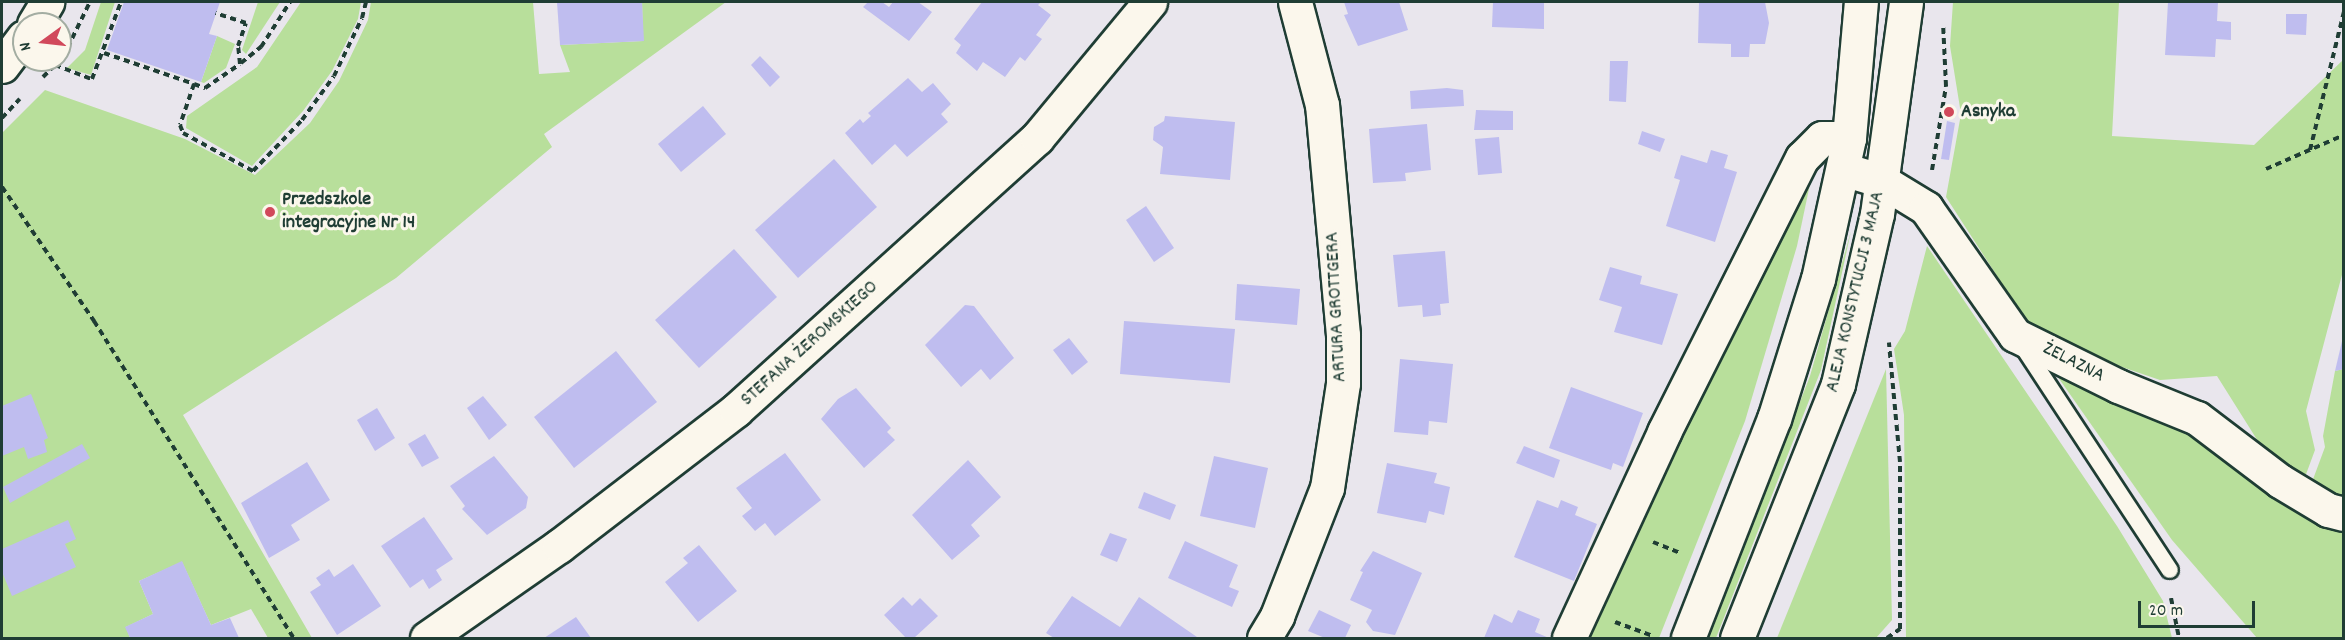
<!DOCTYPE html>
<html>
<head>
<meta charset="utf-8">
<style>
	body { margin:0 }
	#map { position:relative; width:2345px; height:640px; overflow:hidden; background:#e9e6ed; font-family:Dekko,sans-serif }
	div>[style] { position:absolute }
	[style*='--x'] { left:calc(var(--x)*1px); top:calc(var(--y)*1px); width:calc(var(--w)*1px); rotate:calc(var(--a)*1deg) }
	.green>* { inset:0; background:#b8df9b }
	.building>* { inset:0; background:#bfbdef }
	.path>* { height:4px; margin-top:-2px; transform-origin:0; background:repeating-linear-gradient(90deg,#1f3d34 0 6px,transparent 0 10.5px) }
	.roads { filter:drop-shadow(2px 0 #1f3d34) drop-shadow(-2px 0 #1f3d34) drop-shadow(0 2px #1f3d34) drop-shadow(0 -2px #1f3d34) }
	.lane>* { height:16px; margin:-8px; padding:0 8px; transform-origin:8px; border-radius:8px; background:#fbf7ec }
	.street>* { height:33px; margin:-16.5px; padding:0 16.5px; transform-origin:16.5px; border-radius:16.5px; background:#fbf7ec }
	.secondary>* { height:33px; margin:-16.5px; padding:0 16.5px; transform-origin:16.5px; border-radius:16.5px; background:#fbf7ec }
	.dots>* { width:16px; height:16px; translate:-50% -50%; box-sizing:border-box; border:3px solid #fbf7ec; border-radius:50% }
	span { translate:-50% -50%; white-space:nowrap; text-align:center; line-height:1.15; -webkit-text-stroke:6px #fbf7ec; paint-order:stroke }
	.poi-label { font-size:20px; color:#1f3d34; font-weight:700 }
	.left { translate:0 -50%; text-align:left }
	.street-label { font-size:20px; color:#1f3d34 }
	.frame { position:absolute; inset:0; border:3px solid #1f3d34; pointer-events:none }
	.north { position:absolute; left:12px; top:12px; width:60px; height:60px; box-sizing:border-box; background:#fbf7ec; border:2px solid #a3ada2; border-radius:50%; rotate:255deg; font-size:16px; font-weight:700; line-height:24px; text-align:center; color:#1f3d34 }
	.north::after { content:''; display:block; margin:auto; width:21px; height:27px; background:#d1495b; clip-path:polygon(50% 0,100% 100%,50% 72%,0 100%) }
	.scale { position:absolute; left:2138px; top:601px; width:117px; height:27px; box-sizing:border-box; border:3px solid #1f3d34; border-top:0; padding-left:8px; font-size:18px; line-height:21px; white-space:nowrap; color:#1f3d34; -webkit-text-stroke:4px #fbf7ec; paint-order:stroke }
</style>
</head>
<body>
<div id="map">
	<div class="green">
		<div style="clip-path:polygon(101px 2px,115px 2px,91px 75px,67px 68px,85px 50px)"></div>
		<div style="clip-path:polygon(258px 2px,280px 2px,246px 54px,242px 50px)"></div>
		<div style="clip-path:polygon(301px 2px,361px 2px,358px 19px,332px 71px,303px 111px,252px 166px,186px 128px,187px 116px,257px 67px)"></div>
		<div style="clip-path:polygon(371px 2px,533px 2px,539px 74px,570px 72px,560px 45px,643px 41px,642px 2px,726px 2px,544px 134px,552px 147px,396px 278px,183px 415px,312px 638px,268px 638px,251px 609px,211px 625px,182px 562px,139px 581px,153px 614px,126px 627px,130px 638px,2px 638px,2px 133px,45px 90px,185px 139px,255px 175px,310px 123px,339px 81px,368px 20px)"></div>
		<div style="clip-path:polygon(1953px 2px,2119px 2px,2112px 136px,2254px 145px,2343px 60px,2343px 271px,2306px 411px,2315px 450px,2305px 477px,2261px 446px,2217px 376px,2160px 380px,2037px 338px,1946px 197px,1961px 114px,1950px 46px)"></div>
		<div style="clip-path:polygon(217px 36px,235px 44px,226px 68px,204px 83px,201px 82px)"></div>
		<div style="clip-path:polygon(1814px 165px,1797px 246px,1745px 421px,1659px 638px,1585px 638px,1627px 541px)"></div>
		<div style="clip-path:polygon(1851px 231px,1821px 370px,1716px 638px,1708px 638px,1810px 376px)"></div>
		<div style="clip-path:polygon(1927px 246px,2117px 526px,2163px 601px,2172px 638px,1906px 638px,1904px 415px,1894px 349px,1905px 331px)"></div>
		<div style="clip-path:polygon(2046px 360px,2202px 429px,2343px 529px,2343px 638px,2257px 638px,2172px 540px)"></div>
		<div style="clip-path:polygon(1886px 369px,1892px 620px,1876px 638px,1777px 638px)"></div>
		<div style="clip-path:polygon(2343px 369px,2343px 501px,2312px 482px,2325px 447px,2323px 436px,2335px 371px)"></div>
	</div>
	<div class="building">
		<div style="clip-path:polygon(124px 2px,220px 2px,209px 34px,217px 36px,201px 82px,107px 50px)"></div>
		<div style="clip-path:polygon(557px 2px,642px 2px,644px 41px,560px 45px)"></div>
		<div style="clip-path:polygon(868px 2px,882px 2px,889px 7px,893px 2px,918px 2px,932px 12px,909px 41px,863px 7px)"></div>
		<div style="clip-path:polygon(982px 2px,1041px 2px,1038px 5px,1051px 15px,1036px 35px,1042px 39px,1025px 61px,1020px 57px,1005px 77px,983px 62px,977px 71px,956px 53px,961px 45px,954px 39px)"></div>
		<div style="clip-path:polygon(1344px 2px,1399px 2px,1408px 30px,1358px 46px,1344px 15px,1348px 14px)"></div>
		<div style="clip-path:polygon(1493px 2px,1544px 2px,1544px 29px,1492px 27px)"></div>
		<div style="clip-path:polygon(1699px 2px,1765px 2px,1769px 23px,1765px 44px,1750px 44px,1749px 57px,1731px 57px,1731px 44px,1698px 43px)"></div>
		<div style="clip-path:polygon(2168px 2px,2218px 2px,2217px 21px,2231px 22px,2231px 40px,2216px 39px,2215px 57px,2165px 55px)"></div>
		<div style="clip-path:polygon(2286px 14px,2307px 14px,2306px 35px,2286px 34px)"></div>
		<div style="clip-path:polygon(760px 56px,780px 77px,770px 87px,751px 65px)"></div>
		<div style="clip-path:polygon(1610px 61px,1628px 61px,1626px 102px,1609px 101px)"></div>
		<div style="clip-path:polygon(908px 78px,922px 92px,933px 83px,951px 104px,941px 114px,948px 122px,907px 157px,895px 144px,872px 165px,845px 133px,860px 119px,863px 123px,871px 116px,868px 113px)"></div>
		<div style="clip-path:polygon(1447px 88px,1463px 90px,1464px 106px,1411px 109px,1410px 91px)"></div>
		<div style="clip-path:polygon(703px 106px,726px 134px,681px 172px,658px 144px)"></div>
		<div style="clip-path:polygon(1476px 110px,1513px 111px,1513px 130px,1474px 130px)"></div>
		<div style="clip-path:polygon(1165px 116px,1235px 122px,1230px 180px,1160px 174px,1163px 147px,1153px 140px,1154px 127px,1164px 121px)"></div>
		<div style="clip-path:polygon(1947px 121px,1955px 123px,1949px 160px,1941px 159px)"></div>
		<div style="clip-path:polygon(1427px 124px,1431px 170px,1405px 173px,1406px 181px,1373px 183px,1369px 129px)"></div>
		<div style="clip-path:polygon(1642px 131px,1665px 139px,1660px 152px,1638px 144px)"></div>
		<div style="clip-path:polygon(1499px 137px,1502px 173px,1478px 175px,1475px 139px)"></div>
		<div style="clip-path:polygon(1711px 150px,1728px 155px,1724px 168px,1737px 172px,1715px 242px,1666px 226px,1680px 180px,1674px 178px,1681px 155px,1707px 163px)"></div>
		<div style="clip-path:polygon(834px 159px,877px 207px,798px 278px,755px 230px)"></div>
		<div style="clip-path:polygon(1146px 206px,1174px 248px,1154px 262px,1126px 220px)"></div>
		<div style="clip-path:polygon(734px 249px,777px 297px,699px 368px,655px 320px)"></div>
		<div style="clip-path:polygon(1445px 251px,1449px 303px,1440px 304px,1441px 315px,1423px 317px,1422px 305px,1398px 307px,1393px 255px)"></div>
		<div style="clip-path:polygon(1610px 267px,1642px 276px,1640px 284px,1678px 294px,1662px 345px,1614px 332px,1622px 307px,1599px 300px)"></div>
		<div style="clip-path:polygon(1237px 284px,1300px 289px,1297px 325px,1235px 320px)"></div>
		<div style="clip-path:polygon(965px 305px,974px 306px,1014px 358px,990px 380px,981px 369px,961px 387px,925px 345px)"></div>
		<div style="clip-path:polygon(1124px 321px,1235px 329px,1230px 383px,1120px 374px)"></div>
		<div style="clip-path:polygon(2344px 337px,2344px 369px,2335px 371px,2343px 337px)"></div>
		<div style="clip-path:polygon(1069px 338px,1088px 362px,1072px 375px,1053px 350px)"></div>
		<div style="clip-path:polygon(616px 351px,657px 402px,574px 468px,534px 417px)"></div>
		<div style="clip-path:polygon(1400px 359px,1453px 364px,1447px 423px,1429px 421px,1428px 435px,1394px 432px)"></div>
		<div style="clip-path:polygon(1571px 387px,1643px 413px,1623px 467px,1613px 463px,1611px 470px,1549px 448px)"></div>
		<div style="clip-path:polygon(856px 388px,891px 428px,887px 432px,895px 440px,864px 468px,821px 419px,838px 399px)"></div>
		<div style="clip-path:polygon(31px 394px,48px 438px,44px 440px,47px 452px,28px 459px,24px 447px,2px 456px,2px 406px)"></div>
		<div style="clip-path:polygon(483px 396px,507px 425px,489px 440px,467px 408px)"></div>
		<div style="clip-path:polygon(377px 408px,395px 438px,375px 451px,357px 420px)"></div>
		<div style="clip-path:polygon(425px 434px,439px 458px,422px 467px,408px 444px)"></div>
		<div style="clip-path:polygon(82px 444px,90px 458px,10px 503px,3px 487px)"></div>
		<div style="clip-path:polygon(1524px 446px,1560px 460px,1554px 478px,1516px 463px)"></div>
		<div style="clip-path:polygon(785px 453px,821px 500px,775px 536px,765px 523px,755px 531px,742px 516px,752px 508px,736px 488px)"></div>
		<div style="clip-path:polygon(494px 456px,528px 497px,526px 508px,487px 535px,462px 509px,465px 506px,450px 486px)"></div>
		<div style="clip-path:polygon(1214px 456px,1268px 468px,1255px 528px,1200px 516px)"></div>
		<div style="clip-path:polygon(968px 460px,1001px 497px,971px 525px,980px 536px,952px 560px,912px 515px)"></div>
		<div style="clip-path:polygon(307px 462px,330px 500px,291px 525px,300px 540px,269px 558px,241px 503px)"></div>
		<div style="clip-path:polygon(1387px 463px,1437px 473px,1434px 483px,1450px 487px,1444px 515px,1429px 511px,1426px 523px,1377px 513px)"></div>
		<div style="clip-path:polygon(1144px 492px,1176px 505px,1170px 520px,1138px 508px)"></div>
		<div style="clip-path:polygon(1537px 500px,1558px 508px,1561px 500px,1578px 507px,1575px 515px,1597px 524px,1574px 581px,1514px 557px)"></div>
		<div style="clip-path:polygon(424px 517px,453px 559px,436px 570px,442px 580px,429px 589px,423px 579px,410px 588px,381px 546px)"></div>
		<div style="clip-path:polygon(68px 520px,76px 539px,65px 544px,76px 567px,12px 596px,2px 572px,2px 549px)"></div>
		<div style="clip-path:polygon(1110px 533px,1127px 539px,1117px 562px,1100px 555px)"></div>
		<div style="clip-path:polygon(1185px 541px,1238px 565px,1229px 587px,1239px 591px,1232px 607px,1168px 578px)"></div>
		<div style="clip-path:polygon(699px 545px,737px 591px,698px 622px,665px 582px,688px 563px,683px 558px)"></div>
		<div style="clip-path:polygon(1373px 551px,1422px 573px,1395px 635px,1373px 631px,1366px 622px,1372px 610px,1350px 600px,1363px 572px,1360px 571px)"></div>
		<div style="clip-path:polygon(182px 561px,211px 625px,230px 618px,239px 638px,130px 638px,125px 627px,153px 614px,139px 581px)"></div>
		<div style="clip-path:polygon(353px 564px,381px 606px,337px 635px,310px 592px,321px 585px,316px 578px,329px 569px,334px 577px)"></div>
		<div style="clip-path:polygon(1072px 596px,1120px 627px,1139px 597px,1197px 637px,1054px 638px,1046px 633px)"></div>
		<div style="clip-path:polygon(903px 597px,912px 606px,920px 598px,938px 616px,914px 638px,906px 638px,884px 615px)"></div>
		<div style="clip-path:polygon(1319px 610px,1351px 625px,1345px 638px,1325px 638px,1308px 631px)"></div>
		<div style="clip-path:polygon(1518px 610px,1540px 619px,1535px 632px,1549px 638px,1484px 638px,1494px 614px,1512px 623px)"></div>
		<div style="clip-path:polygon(576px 617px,591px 638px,544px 638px)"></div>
	</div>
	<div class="path">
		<div style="--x:104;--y:53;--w:95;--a:19"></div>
		<div style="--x:194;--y:84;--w:43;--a:108.9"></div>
		<div style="--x:180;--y:125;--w:9;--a:69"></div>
		<div style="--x:183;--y:133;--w:80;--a:28.5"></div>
		<div style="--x:253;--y:171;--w:71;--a:-46.1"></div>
		<div style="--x:302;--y:120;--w:54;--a:-54"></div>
		<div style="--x:334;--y:76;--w:64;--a:-64.2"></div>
		<div style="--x:362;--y:18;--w:16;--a:-76"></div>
		<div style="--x:241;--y:63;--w:26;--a:-39"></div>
		<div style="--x:261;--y:47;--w:54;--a:-57.2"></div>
		<div style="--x:55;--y:65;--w:40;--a:21"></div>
		<div style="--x:92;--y:79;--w:82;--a:-69.4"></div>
		<div style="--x:43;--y:77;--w:28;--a:-45"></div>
		<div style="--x:63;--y:57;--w:61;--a:-63.9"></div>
		<div style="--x:194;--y:84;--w:12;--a:20"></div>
		<div style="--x:205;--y:88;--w:42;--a:-34.4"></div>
		<div style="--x:240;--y:64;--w:18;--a:-96"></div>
		<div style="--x:238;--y:46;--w:24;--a:-71"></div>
		<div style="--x:246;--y:23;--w:32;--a:-162"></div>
		<div style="--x:2;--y:118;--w:26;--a:-47"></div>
		<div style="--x:2310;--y:150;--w:142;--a:-76.2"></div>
		<div style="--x:2266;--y:169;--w:85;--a:-23.6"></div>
		<div style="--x:1932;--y:170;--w:85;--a:-80.5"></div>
		<div style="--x:1946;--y:86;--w:63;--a:-92.7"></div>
		<div style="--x:2;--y:187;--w:163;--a:55.5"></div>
		<div style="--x:94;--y:321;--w:375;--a:57.8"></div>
		<div style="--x:1653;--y:542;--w:31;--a:22"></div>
		<div style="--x:2171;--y:598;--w:41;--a:78.7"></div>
		<div style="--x:1615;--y:622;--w:40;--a:20.2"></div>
		<div style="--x:1887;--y:638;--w:16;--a:-35"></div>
		<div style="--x:1900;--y:629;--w:167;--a:-90"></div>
		<div style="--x:1900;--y:462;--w:120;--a:-95.3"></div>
	</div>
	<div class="roads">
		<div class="lane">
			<div style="--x:2022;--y:345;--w:269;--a:56.7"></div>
		</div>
		<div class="street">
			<div style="--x:34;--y:24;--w:26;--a:-59"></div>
			<div style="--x:2;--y:66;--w:36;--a:-53"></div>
			<div style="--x:1843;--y:169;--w:41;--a:17.1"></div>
			<div style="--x:1882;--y:181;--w:52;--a:31.5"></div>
			<div style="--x:1926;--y:208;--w:155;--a:55"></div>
			<div style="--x:2015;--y:335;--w:115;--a:26.3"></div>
			<div style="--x:2118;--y:386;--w:85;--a:22.1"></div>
			<div style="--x:2197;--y:418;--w:104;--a:37.2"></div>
			<div style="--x:2280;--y:481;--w:56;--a:31.1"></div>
			<div style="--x:2328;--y:510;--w:16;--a:14"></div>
			<div style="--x:427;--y:638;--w:161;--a:-34.9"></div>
			<div style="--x:559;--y:546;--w:223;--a:-37.5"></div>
			<div style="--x:736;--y:410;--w:406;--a:-42.1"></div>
			<div style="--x:1037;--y:138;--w:177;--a:-50.3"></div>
			<div style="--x:1264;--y:638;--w:26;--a:-59"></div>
			<div style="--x:1277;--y:616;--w:137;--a:-68.7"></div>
			<div style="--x:1327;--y:488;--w:106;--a:-81.3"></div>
			<div style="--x:1343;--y:383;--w:48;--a:-90"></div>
			<div style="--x:1343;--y:335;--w:231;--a:-95.2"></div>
			<div style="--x:1322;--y:105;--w:106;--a:-104.7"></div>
			<div style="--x:1569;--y:638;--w:227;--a:-65.2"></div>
			<div style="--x:1664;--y:432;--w:307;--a:-63.3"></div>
			<div style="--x:1802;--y:158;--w:28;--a:-45"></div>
			<div style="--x:1822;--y:138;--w:27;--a:0"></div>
		</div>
		<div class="secondary">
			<div style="--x:1688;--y:638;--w:235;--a:-68.6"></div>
			<div style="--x:1774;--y:419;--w:147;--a:-72.6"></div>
			<div style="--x:1818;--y:279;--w:144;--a:-77.6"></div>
			<div style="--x:1849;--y:138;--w:137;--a:-85"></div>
			<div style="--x:1737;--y:638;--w:273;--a:-68.3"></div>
			<div style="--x:1838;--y:384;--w:174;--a:-77.1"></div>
			<div style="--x:1877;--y:214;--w:214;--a:-82.2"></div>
		</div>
	</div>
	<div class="dots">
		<div style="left:1949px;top:112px;background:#d1495b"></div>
		<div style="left:270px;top:212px;background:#d1495b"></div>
	</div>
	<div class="poi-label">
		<span class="left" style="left:1961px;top:112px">Asnyka</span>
		<span class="left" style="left:282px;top:212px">Przedszkole<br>integracyjne Nr 14</span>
	</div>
	<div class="street-label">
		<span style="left:1856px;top:292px;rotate:-77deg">ALEJA KONSTYTUCJI 3 MAJA</span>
		<span style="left:1337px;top:307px;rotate:-93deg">ARTURA GROTTGERA</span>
		<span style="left:810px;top:344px;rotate:-42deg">STEFANA ŻEROMSKIEGO</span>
		<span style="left:2073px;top:363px;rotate:27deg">ŻELAZNA</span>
	</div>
	<div class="frame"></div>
	<div class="north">N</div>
	<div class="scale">20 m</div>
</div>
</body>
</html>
